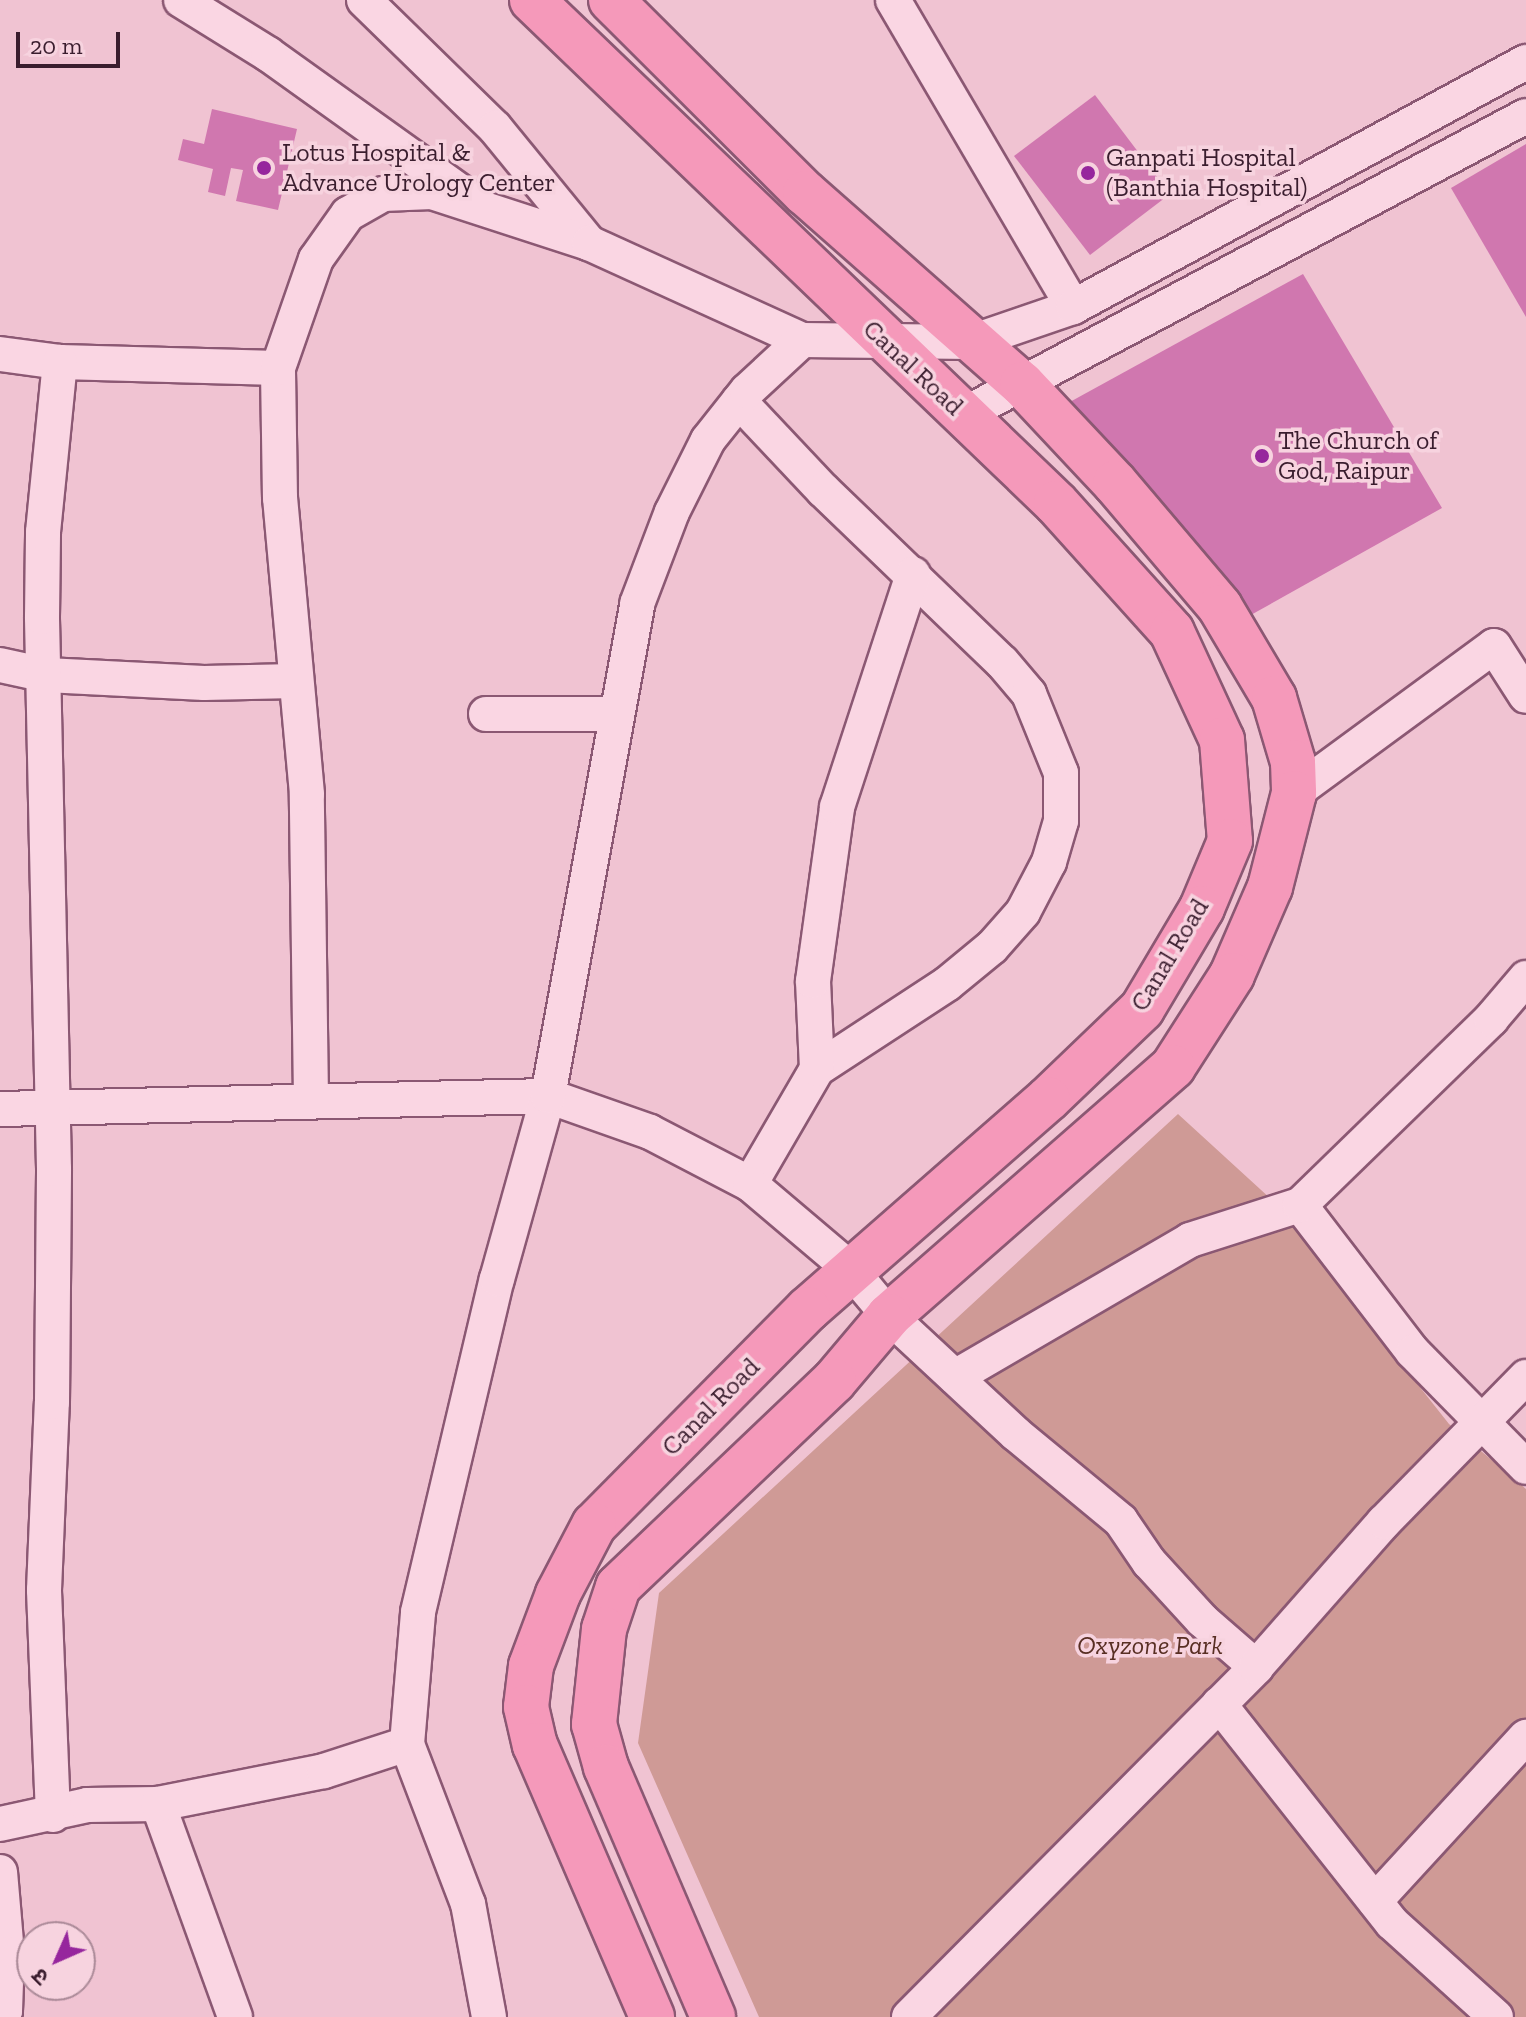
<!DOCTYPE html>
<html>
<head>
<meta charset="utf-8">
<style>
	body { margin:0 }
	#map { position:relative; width:1526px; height:2017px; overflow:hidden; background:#f0c3d2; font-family:"Zilla Slab","Noto Sans Devanagari",serif }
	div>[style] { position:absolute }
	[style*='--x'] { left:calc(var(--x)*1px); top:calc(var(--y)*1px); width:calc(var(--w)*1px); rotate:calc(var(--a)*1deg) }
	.green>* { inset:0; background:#cf9a96 }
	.building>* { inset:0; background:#d077af }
	.roads { filter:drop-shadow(2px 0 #8b5873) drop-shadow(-2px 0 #8b5873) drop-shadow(0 2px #8b5873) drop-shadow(0 -2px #8b5873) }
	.street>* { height:34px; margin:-17px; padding:0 17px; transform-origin:17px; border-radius:17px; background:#fad6e3 }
	.primary>* { height:44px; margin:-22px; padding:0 22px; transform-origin:22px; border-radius:22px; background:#f599ba }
	.dots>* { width:22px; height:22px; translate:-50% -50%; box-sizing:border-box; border:4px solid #f7d3df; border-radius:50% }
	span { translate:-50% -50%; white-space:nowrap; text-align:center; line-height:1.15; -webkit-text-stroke:7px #f7d3df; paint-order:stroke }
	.poi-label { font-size:26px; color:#3a1d2e }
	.left { translate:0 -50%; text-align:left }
	.street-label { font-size:26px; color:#3a1d2e }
	.park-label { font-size:26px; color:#582e23; font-style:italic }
	.north { position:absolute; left:16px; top:1921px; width:80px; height:80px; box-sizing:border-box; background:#f7d3df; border:2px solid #ab8a98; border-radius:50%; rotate:225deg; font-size:22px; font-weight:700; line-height:32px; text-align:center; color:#3a1d2e }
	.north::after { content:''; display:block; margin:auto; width:28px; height:36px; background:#96269d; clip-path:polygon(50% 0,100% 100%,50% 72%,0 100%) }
	.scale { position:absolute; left:16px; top:32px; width:104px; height:36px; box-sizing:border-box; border:4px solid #3a1d2e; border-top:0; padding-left:10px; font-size:24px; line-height:28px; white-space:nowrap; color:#3a1d2e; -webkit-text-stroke:6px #f7d3df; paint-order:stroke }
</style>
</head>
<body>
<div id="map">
	<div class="green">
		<div style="clip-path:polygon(1178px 1114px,1272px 1200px,1449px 1424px,1526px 1489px,1526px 2017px,759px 2017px,638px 1743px,659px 1593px)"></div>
	</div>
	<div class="building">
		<div style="clip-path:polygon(1095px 95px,1170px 194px,1090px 255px,1014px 156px)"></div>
		<div style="clip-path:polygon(212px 109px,297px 129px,278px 210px,236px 201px,243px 170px,231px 168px,225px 196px,208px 192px,213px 169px,178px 160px,183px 139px,204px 144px)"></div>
		<div style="clip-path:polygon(1526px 144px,1526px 317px,1451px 188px)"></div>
		<div style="clip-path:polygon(1303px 274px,1442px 508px,1249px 616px,1068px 403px)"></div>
	</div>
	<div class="roads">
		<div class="street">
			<div style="--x:181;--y:0;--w:102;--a:31.8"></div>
			<div style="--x:268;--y:54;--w:244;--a:35.6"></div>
			<div style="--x:364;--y:0;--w:183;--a:44.3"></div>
			<div style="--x:495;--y:128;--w:149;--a:50.7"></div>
			<div style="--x:893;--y:0;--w:356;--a:59.6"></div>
			<div style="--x:0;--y:354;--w:61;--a:7.6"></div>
			<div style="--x:60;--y:362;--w:218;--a:1.6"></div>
			<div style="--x:739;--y:401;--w:122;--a:46.7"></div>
			<div style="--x:823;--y:490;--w:248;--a:43.9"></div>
			<div style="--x:1002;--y:662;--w:42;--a:49.8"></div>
			<div style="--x:1029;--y:694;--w:85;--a:67.9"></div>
			<div style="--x:1061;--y:773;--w:48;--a:90"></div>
			<div style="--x:1061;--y:821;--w:43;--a:106.3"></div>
			<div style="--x:1049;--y:862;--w:56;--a:117.5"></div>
			<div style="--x:1023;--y:912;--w:47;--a:131.5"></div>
			<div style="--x:992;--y:947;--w:58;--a:140.6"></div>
			<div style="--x:947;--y:984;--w:155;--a:146.8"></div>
			<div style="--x:817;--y:1069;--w:133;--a:120.2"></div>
			<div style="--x:963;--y:415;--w:637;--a:-27.97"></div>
			<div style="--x:0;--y:665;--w:47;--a:12.3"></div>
			<div style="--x:46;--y:675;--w:158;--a:2.9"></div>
			<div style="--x:204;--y:683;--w:92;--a:-1.2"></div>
			<div style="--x:486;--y:714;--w:129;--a:0"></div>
			<div style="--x:1294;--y:793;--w:248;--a:-36.3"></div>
			<div style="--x:1494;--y:646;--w:59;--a:57.4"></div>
			<div style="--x:817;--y:1069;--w:88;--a:-92.6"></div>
			<div style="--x:813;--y:981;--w:176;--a:-82.1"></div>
			<div style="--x:837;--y:807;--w:245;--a:-71.9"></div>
			<div style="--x:311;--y:1098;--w:304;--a:-90.8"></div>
			<div style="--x:307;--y:794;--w:297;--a:-95.2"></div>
			<div style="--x:280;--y:498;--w:130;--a:-90.9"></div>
			<div style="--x:278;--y:368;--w:115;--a:-70.8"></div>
			<div style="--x:316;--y:259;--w:55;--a:-54.6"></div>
			<div style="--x:348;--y:214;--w:40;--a:-29.7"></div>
			<div style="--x:383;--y:194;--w:49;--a:-2.3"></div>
			<div style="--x:432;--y:192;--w:165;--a:18"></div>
			<div style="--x:589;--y:243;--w:234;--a:24.5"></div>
			<div style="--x:802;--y:340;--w:169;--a:0.7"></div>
			<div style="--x:971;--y:342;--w:108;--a:-18.9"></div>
			<div style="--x:1073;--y:307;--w:515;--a:-28.41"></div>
			<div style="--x:0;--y:1109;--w:548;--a:-1.36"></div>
			<div style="--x:548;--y:1096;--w:108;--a:19.4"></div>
			<div style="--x:650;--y:1132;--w:113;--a:27.5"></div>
			<div style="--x:750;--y:1184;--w:130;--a:40.3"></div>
			<div style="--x:849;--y:1268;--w:62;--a:50.2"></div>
			<div style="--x:889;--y:1316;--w:173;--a:42.9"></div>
			<div style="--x:1016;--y:1434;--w:136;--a:39.6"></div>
			<div style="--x:1121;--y:1521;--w:50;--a:55.7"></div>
			<div style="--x:1149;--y:1562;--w:79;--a:47.6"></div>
			<div style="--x:1202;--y:1620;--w:72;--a:41"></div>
			<div style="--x:1300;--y:1205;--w:185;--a:52.5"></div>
			<div style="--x:1413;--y:1352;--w:161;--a:45.5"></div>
			<div style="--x:955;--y:1377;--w:272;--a:-30.2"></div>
			<div style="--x:1190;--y:1240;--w:115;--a:-17.7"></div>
			<div style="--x:1300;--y:1205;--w:267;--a:-44.2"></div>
			<div style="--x:1491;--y:1019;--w:54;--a:-49.5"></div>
			<div style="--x:1219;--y:1704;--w:279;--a:51.7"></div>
			<div style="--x:1392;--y:1923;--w:140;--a:42.1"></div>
			<div style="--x:158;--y:1804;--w:226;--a:70.1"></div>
			<div style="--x:53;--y:1815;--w:225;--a:-92.3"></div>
			<div style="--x:44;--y:1590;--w:188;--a:-87.6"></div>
			<div style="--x:52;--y:1402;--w:233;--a:-89.5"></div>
			<div style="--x:54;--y:1169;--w:552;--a:-91.25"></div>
			<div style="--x:42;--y:617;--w:85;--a:-89.3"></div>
			<div style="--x:43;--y:532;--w:171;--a:-84.3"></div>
			<div style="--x:0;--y:1824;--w:89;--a:-12.3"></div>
			<div style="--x:87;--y:1805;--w:71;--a:-0.8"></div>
			<div style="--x:158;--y:1804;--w:169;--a:-11.2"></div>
			<div style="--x:324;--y:1771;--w:87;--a:-18"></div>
			<div style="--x:0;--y:1872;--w:82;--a:85.1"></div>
			<div style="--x:7;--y:1954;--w:57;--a:92"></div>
			<div style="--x:5;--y:2011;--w:5;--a:180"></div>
			<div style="--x:1375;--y:1901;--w:223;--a:-47.4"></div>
			<div style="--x:489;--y:2017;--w:115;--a:-100.5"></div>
			<div style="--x:468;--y:1904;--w:171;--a:-110.9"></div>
			<div style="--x:407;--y:1744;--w:132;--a:-85.2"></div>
			<div style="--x:418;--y:1612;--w:342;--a:-76.7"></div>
			<div style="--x:497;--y:1279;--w:190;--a:-74.4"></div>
			<div style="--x:548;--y:1096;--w:500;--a:-79.7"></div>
			<div style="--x:637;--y:604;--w:98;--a:-69.2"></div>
			<div style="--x:672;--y:512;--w:80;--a:-63.4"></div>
			<div style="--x:708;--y:440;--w:63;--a:-51.5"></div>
			<div style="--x:747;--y:391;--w:75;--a:-42.8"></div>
			<div style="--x:909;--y:2017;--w:493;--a:-45.2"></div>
			<div style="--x:1256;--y:1667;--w:193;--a:-48.6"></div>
			<div style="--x:1384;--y:1522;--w:203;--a:-45.6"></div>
		</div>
		<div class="primary">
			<div style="--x:532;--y:0;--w:726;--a:43.83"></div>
			<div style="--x:1056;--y:503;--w:173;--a:48"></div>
			<div style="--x:1172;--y:632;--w:119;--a:65.2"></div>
			<div style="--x:1222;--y:740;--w:101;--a:85.5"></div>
			<div style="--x:1230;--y:841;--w:73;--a:112.7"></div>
			<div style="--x:1202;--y:908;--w:117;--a:120.7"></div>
			<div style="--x:1142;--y:1009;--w:130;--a:136.2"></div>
			<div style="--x:1048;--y:1099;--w:319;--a:138.8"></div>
			<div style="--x:808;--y:1309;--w:304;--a:134.7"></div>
			<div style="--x:594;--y:1525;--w:78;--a:117.6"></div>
			<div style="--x:558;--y:1594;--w:77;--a:110.6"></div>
			<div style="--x:531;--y:1666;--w:41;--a:97"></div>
			<div style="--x:526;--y:1707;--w:39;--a:77"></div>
			<div style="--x:535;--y:1745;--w:296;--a:66.7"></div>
			<div style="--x:611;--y:0;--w:274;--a:44.9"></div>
			<div style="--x:805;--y:193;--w:289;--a:41.4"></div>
			<div style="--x:1022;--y:384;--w:136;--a:46.8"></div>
			<div style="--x:1115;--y:483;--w:162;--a:49.7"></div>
			<div style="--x:1220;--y:607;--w:106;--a:59.3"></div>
			<div style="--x:1274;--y:698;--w:67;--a:73.5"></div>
			<div style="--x:1293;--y:762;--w:31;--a:88"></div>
			<div style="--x:1294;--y:793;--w:97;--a:104.3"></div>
			<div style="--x:1270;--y:887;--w:96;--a:113.4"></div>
			<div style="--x:1232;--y:975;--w:109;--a:122.7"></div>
			<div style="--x:1173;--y:1067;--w:378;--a:138.8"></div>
			<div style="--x:889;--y:1316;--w:85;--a:130.2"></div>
			<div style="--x:834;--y:1381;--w:298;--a:136.4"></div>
			<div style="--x:618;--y:1587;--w:44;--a:108.4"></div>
			<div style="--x:604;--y:1629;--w:96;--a:96"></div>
			<div style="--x:594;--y:1724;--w:45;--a:74.4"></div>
			<div style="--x:606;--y:1767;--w:272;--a:66.8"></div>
		</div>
	</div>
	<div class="dots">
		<div style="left:264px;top:168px;background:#96269d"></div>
		<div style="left:1088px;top:173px;background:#96269d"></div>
		<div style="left:1262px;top:456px;background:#96269d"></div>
	</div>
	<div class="poi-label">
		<span class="left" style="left:282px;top:168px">Lotus Hospital &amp;<br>Advance Urology Center</span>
		<span class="left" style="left:1106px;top:173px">Ganpati Hospital<br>(Banthia Hospital)</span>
		<span class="left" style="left:1278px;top:456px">The Church of<br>God, Raipur</span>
	</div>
	<div class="street-label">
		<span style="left:913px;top:368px;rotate:43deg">Canal Road</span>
		<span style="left:1170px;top:955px;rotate:-59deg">Canal Road</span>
		<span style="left:711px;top:1407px;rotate:-45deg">Canal Road</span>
	</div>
	<div class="park-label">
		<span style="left:1150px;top:1646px">Oxyzone Park</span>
	</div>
	<div class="north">उ</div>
	<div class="scale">20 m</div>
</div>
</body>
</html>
